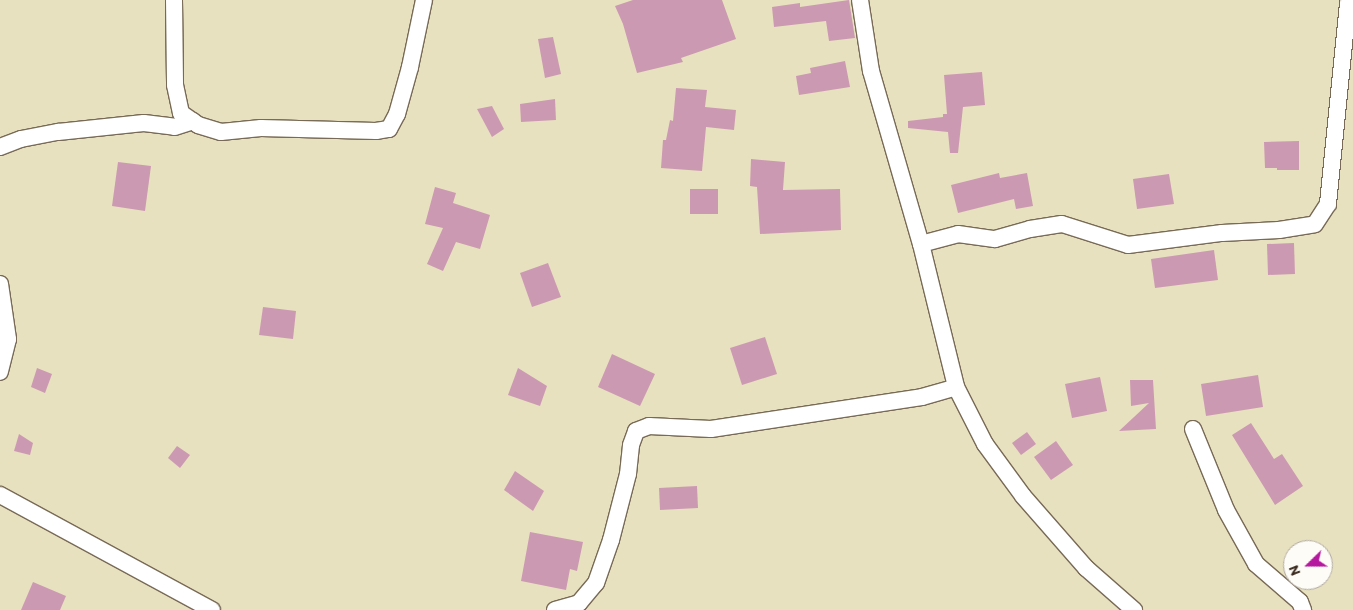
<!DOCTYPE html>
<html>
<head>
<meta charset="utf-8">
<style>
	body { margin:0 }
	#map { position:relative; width:1353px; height:610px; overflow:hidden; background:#e8e1bf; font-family:Itim,sans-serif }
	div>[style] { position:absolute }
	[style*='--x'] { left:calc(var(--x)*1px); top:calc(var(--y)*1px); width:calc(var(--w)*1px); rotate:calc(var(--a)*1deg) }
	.building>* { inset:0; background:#cc99b2 }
	.roads { filter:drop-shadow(1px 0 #786a56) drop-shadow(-1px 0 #786a56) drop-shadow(0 1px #786a56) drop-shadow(0 -1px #786a56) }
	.street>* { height:16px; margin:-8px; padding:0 8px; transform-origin:8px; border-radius:8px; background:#fff }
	span { translate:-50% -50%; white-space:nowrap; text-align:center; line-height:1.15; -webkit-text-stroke:5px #fdfcf7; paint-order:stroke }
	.north { position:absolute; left:1283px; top:540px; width:50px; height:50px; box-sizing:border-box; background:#fdfcf7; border:1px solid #afa8a0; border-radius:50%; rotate:248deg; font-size:14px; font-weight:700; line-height:20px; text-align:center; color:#3b2a1e }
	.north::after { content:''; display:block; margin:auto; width:18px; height:22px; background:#b5179e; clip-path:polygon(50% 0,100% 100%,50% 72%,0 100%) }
</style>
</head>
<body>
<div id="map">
	<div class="building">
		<div style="clip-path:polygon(633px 0,722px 0,736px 39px,681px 58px,683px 62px,637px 73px,623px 24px,615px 6px)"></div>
		<div style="clip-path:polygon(849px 0,855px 38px,829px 41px,826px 21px,774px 27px,772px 7px,800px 3px,800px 7px)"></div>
		<div style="clip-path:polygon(553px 37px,561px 74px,545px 78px,538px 39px)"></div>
		<div style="clip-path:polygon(845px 61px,850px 87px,799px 95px,796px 76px,811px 73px,810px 68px)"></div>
		<div style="clip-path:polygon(982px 72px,985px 105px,963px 107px,958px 153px,950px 153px,948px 132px,908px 128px,908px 121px,943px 117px,943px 114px,947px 114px,944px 75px)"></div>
		<div style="clip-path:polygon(676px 88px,707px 90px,705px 107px,736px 110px,734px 130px,706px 127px,702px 171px,661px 168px,663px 140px,666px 140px,670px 120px,673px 121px)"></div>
		<div style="clip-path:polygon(555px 99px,556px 120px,521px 122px,520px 104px)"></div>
		<div style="clip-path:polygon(492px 106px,504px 129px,492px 137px,477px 109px)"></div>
		<div style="clip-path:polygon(1299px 141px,1299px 170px,1277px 170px,1277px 168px,1265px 168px,1264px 142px)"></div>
		<div style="clip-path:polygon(751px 159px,785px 162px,783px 190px,840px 189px,841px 230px,760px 234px,757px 187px,750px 186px)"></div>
		<div style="clip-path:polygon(118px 162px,151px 166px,145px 211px,112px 206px)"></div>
		<div style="clip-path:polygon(999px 173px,1000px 178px,1027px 173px,1033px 206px,1016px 209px,1014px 199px,958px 213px,951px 185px)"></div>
		<div style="clip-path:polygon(1169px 174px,1174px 204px,1137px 209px,1133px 179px)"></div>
		<div style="clip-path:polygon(435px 187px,456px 193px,453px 203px,490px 215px,480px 249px,456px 242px,443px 271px,427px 264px,443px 228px,425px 224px)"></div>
		<div style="clip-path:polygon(690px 189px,718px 189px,718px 214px,690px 214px)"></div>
		<div style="clip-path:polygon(1294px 243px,1295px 274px,1268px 275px,1267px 244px)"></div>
		<div style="clip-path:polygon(1214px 250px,1218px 280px,1155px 288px,1151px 259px)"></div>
		<div style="clip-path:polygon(548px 263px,561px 297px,532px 307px,520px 273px)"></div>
		<div style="clip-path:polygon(263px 307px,296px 311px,293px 339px,259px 335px)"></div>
		<div style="clip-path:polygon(765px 337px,777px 374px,742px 385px,730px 348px)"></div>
		<div style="clip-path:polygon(612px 354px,655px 374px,640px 406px,598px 387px)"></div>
		<div style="clip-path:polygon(37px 368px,52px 374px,45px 393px,31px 387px)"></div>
		<div style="clip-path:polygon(518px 368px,547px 386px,540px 406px,508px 395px)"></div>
		<div style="clip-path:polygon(1258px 375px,1263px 407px,1206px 416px,1201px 384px)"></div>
		<div style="clip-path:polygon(1100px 377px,1107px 411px,1072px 418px,1065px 384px)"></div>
		<div style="clip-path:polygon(1130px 380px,1153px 380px,1156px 429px,1119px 431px,1149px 403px,1131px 406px)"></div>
		<div style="clip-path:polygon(1251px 423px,1274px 459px,1282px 454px,1303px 486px,1275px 505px,1232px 435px)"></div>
		<div style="clip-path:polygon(1027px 432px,1036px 444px,1021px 455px,1012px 443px)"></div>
		<div style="clip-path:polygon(19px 434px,33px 443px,30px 455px,14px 451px)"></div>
		<div style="clip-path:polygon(1056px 441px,1073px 465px,1051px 480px,1034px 457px)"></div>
		<div style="clip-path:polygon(177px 446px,190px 455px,180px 468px,168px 458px)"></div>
		<div style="clip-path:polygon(515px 471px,544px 491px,533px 511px,504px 490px)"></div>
		<div style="clip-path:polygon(697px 486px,698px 508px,660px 510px,659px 488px)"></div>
		<div style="clip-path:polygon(530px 532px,583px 542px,577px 571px,570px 569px,566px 590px,521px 581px)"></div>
		<div style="clip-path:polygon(33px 582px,66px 596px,60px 610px,21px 610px)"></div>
	</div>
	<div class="roads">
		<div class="street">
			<div style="--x:174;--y:0;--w:85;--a:89.3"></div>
			<div style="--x:175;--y:85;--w:29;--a:78"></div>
			<div style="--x:181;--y:113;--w:21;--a:35"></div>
			<div style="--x:198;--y:125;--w:24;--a:17"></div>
			<div style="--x:221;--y:132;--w:40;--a:-5.7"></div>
			<div style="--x:261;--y:128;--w:115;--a:1.5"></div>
			<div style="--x:376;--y:131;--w:13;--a:-9"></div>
			<div style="--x:389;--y:129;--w:17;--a:-62"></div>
			<div style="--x:397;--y:114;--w:49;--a:-74.5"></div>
			<div style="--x:410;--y:67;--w:68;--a:-78.2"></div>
			<div style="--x:860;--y:0;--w:72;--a:81.2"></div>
			<div style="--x:871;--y:71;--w:180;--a:73.9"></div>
			<div style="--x:921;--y:244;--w:147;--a:76.2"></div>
			<div style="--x:956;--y:387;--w:64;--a:63"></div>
			<div style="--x:985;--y:444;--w:64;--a:53.8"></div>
			<div style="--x:1023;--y:496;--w:96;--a:48.8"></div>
			<div style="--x:1086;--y:568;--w:64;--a:41.2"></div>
			<div style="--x:0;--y:147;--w:22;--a:-21"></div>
			<div style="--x:21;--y:139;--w:38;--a:-11"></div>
			<div style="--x:58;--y:132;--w:86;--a:-6"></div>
			<div style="--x:144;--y:123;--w:31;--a:7"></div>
			<div style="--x:175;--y:127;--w:19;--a:-18"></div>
			<div style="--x:921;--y:244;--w:38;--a:-15"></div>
			<div style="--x:958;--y:234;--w:37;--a:8"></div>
			<div style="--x:995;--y:239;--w:36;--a:-16"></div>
			<div style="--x:1030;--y:229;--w:32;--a:-9"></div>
			<div style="--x:1062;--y:224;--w:69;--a:17.7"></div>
			<div style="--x:1128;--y:245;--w:95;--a:-7.3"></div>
			<div style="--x:1222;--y:233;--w:57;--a:-3"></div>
			<div style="--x:1279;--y:230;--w:36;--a:-9"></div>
			<div style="--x:1315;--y:224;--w:24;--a:-57"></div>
			<div style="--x:1328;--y:204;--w:202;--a:-84.3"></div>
			<div style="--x:0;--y:284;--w:56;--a:81.7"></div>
			<div style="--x:8;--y:339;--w:34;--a:104"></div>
			<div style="--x:1193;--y:429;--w:87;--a:67.8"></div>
			<div style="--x:1226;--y:510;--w:62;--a:60.9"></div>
			<div style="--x:1256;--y:564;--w:58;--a:40.8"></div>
			<div style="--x:1300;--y:602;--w:9;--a:69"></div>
			<div style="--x:0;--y:495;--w:241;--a:28.5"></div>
			<div style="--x:555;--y:610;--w:25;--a:-16"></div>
			<div style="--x:579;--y:603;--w:26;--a:-50"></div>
			<div style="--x:596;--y:583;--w:46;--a:-70.8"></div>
			<div style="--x:611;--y:540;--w:68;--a:-75.6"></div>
			<div style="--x:628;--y:474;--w:29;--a:-84"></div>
			<div style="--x:631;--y:445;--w:15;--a:-70"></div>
			<div style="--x:636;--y:431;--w:14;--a:-21"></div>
			<div style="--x:649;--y:426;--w:62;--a:2.8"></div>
			<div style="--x:711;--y:429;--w:213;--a:-8.6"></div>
			<div style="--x:922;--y:397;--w:35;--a:-16"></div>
		</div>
	</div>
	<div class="north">N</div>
</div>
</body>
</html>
